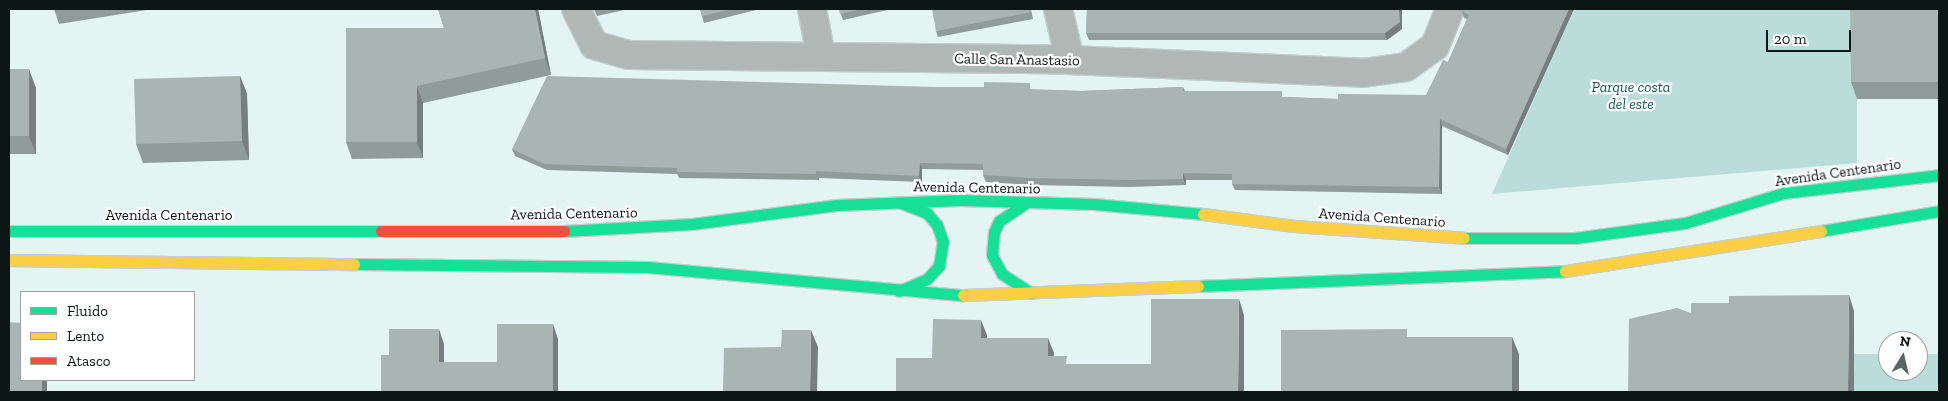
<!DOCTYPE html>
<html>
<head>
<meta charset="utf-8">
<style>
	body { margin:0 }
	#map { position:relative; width:1948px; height:401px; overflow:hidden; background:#e3f4f2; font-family:"Zilla Slab",serif }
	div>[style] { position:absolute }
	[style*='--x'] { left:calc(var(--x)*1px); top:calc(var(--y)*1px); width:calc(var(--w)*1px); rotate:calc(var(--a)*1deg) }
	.green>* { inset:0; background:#baddda }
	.roads { filter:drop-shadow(1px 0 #c2cfce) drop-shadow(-1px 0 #c2cfce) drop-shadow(0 1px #c2cfce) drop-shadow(0 -1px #c2cfce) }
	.street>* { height:28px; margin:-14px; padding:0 14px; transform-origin:14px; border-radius:14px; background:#b0b8b6 }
	.fast>* { height:11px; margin:-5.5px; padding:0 5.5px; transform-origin:5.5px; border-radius:5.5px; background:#16e098 }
	.slow>* { height:11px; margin:-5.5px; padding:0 5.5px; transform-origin:5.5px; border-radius:5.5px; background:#ffcf43 }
	.jam>* { height:11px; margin:-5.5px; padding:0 5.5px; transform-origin:5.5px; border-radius:5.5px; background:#f24e42 }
	.wall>* { inset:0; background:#909c9a }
	.shaded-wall>* { inset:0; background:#767f7d }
	.building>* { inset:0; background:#a8b5b3 }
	span { translate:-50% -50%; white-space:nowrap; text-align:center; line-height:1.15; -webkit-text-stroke:4.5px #fff; paint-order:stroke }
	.street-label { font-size:15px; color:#0c1615 }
	.park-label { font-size:15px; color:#165753; font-style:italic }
	.frame { position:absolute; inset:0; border:10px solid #0c1615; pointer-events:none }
	.legend { position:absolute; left:20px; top:291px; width:175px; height:90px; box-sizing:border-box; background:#fff; border:1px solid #9ea2a1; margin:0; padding:6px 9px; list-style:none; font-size:15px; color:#0c1615 }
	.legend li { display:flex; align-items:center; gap:10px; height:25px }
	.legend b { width:25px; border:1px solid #9ea2a1 }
	.north { position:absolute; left:1878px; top:331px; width:50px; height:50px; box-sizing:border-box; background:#fff; border:1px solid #9ea2a1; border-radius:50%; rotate:9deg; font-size:14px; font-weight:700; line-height:20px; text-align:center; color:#0c1615 }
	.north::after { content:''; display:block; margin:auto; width:18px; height:22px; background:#576462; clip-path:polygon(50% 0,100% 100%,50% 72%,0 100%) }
	.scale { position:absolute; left:1766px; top:30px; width:85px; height:22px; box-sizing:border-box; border:2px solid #0c1615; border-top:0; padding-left:6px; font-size:15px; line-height:18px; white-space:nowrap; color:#0c1615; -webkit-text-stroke:4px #fff; paint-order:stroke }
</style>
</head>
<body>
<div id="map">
	<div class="green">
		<div style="clip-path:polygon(1574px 9px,1857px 9px,1857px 163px,1492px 194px)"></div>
		<div style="clip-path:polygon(1854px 354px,1888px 354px,1888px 371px,1918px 371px,1918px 354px,1939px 354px,1939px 392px,1854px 392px)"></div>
	</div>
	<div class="roads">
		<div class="street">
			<div style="--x:576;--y:9;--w:40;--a:63.4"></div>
			<div style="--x:594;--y:45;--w:36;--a:16"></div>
			<div style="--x:629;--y:55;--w:441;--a:0.6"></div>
			<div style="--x:1070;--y:60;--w:293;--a:2.5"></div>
			<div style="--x:1363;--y:73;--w:43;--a:-7.9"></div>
			<div style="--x:1406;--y:67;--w:36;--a:-36"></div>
			<div style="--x:1435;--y:46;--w:40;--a:-68"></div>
			<div style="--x:812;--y:9;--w:48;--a:79.2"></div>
			<div style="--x:1058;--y:9;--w:52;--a:76.8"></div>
		</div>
		<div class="fast">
			<div style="--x:1026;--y:203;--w:32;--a:146"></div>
			<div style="--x:999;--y:221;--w:12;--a:114"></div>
			<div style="--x:994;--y:232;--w:23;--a:95"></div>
			<div style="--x:992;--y:255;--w:21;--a:62"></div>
			<div style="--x:1002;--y:274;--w:35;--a:33"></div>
			<div style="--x:9;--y:231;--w:372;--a:0"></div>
			<div style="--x:564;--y:231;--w:128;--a:-3.1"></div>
			<div style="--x:692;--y:224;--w:146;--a:-7.5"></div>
			<div style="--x:837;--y:205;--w:123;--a:-2.3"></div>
			<div style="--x:960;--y:200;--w:134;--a:1.7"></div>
			<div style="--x:1094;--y:204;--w:109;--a:5.2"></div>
			<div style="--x:1821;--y:231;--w:120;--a:-9.6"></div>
			<div style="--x:1464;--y:238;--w:111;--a:0"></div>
			<div style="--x:1575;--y:238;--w:111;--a:-7.8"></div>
			<div style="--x:1685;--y:223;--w:103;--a:-16.9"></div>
			<div style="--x:1784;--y:193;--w:156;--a:-6.6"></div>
			<div style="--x:354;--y:264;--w:293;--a:0.6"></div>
			<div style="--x:647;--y:267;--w:317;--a:5.1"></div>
			<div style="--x:1198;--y:286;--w:367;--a:-2.3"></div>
			<div style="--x:899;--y:291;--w:30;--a:-23"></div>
			<div style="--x:927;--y:279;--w:18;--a:-47"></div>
			<div style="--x:939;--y:266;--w:24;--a:-81"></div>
			<div style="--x:943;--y:242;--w:18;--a:-109"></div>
			<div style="--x:937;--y:225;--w:16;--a:-130"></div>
			<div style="--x:927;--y:213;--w:28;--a:-159"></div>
		</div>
		<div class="slow">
			<div style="--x:1203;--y:214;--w:92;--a:7.5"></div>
			<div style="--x:1294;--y:226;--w:170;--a:4"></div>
			<div style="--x:9;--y:260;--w:345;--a:0.7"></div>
			<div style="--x:1565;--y:271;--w:259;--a:-8.9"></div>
			<div style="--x:963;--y:295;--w:235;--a:-2.2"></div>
		</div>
		<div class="jam">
			<div style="--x:381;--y:231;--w:183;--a:0"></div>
		</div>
	</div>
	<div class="wall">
		<div style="clip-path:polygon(54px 9px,153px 9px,59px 24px)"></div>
		<div style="clip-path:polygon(438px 9px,538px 9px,551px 75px,423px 103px,423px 158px,352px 159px,346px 142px,444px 28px)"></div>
		<div style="clip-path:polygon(594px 9px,629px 9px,597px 16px)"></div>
		<div style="clip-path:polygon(700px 9px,760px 9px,704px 23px)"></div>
		<div style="clip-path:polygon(839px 9px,892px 9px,843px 20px)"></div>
		<div style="clip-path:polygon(1031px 9px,1033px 19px,938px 37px,936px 31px)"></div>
		<div style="clip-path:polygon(1087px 9px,1402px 9px,1402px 29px,1387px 40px,1089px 40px,1086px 33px)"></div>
		<div style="clip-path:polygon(1463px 9px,1574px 9px,1508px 155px,1442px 126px,1442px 194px,1235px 190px,1232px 184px,1232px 180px,1186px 180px,1186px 185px,1130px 187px,1033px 185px,986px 182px,983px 175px,983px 170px,922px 169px,922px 182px,819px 178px,819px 180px,679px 178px,677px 174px,547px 170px,515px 156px,512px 149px,935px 87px,1081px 91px,1183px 87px,1185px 91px,1284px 97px,1338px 99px,1426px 95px,1448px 62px,1467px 19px,1464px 18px,1462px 11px)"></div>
		<div style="clip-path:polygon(1939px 9px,1939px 99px,1857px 99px,1851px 82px)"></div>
		<div style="clip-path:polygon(9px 69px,36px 88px,36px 154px,9px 154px)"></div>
		<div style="clip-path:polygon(240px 76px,247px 94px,249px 160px,143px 163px,136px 144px)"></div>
	</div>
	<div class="shaded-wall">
		<div style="clip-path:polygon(535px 9px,538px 9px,551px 75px,545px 58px)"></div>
		<div style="clip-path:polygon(1399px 9px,1402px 9px,1402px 29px,1387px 40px,1385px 33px)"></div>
		<div style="clip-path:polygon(1569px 9px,1574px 9px,1508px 155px,1506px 149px)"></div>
		<div style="clip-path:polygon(29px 69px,36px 88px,36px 154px,29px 136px)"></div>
		<div style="clip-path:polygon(240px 76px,247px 94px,249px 160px,242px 141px)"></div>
		<div style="clip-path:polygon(417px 86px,423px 103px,423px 158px,417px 142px)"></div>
		<div style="clip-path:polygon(1440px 119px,1442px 126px,1442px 194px,1439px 187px)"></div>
		<div style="clip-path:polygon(920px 163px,922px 169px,922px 182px,919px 176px)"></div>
		<div style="clip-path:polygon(1183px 173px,1186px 180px,1186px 185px,1183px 179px)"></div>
		<div style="clip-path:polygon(1849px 295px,1854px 311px,1854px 392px,1848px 392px)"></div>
		<div style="clip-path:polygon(1239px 299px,1244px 315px,1244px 392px,1238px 392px)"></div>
		<div style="clip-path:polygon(981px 320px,987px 335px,987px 353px,981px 338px)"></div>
		<div style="clip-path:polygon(553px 324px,558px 339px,558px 392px,553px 392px)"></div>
		<div style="clip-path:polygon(439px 329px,444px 344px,444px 376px,439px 362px)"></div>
		<div style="clip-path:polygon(811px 330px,818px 347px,817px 392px,810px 392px)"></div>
		<div style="clip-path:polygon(1512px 337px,1519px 354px,1519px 392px,1512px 392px)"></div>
		<div style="clip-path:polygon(1048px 338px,1054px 353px,1053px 372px,1048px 356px)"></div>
		<div style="clip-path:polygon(42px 380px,47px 380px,47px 392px,42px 392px)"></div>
	</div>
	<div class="building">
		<div style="clip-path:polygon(438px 9px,535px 9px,545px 58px,417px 86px,417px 142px,346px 142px,346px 28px,444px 28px)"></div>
		<div style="clip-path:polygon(700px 9px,732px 9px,702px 16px)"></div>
		<div style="clip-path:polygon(839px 9px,862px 9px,840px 14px)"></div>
		<div style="clip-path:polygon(932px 9px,1030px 9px,1031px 12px,936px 31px)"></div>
		<div style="clip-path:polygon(1087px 9px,1399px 9px,1400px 22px,1385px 33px,1086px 33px)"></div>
		<div style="clip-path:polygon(1463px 9px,1569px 9px,1506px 149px,1440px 119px,1439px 187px,1232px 184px,1232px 174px,1183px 173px,1183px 179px,1128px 180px,1030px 178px,983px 175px,983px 164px,920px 163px,919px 176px,816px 171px,816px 174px,677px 172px,677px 168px,544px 164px,512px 149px,547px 76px,935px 87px,984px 87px,984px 82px,1030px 83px,1030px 89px,1081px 91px,1183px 87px,1183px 91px,1282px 91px,1282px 97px,1338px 99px,1338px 94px,1426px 95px,1443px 60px,1448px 62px,1469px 15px,1462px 11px)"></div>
		<div style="clip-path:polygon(1850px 9px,1939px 9px,1939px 82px,1851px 82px)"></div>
		<div style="clip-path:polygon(9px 69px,29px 69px,29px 136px,9px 136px)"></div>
		<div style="clip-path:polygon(240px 76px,242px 141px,136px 144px,134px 79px)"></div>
		<div style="clip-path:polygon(1849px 295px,1848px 392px,1628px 392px,1629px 319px,1677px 308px,1691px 313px,1691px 303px,1729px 303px,1729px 296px)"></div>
		<div style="clip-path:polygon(1151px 299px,1239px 299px,1238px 392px,896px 392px,896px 358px,932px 358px,933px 319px,981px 320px,981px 338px,1048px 338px,1048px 356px,1067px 356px,1066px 364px,1151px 364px)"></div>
		<div style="clip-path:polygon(9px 322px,21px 323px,21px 380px,42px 380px,42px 392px,9px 392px)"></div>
		<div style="clip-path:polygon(497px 324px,553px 324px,553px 392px,381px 392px,381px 355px,389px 355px,389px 329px,439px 329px,439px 362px,497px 362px)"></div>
		<div style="clip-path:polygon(1407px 329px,1407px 337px,1512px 337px,1512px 392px,1281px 392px,1281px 330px)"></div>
		<div style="clip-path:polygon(782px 330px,811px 330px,810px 392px,723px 392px,724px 348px,781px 347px)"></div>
	</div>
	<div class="street-label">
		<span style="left:1017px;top:60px;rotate:1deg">Calle San Anastasio</span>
		<span style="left:1838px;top:173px;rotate:-8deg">Avenida Centenario</span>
		<span style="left:977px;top:188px;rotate:1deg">Avenida Centenario</span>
		<span style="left:574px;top:214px;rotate:-1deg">Avenida Centenario</span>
		<span style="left:169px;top:216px">Avenida Centenario</span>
		<span style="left:1382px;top:218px;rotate:4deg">Avenida Centenario</span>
	</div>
	<div class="park-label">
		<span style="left:1631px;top:96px">Parque costa<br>del este</span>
	</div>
	<div class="frame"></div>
	<ul class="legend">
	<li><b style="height:6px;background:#16e098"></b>Fluido</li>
	<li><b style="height:6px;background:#ffcf43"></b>Lento</li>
	<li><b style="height:6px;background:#f24e42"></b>Atasco</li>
	</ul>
	<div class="north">N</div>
	<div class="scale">20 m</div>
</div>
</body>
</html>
